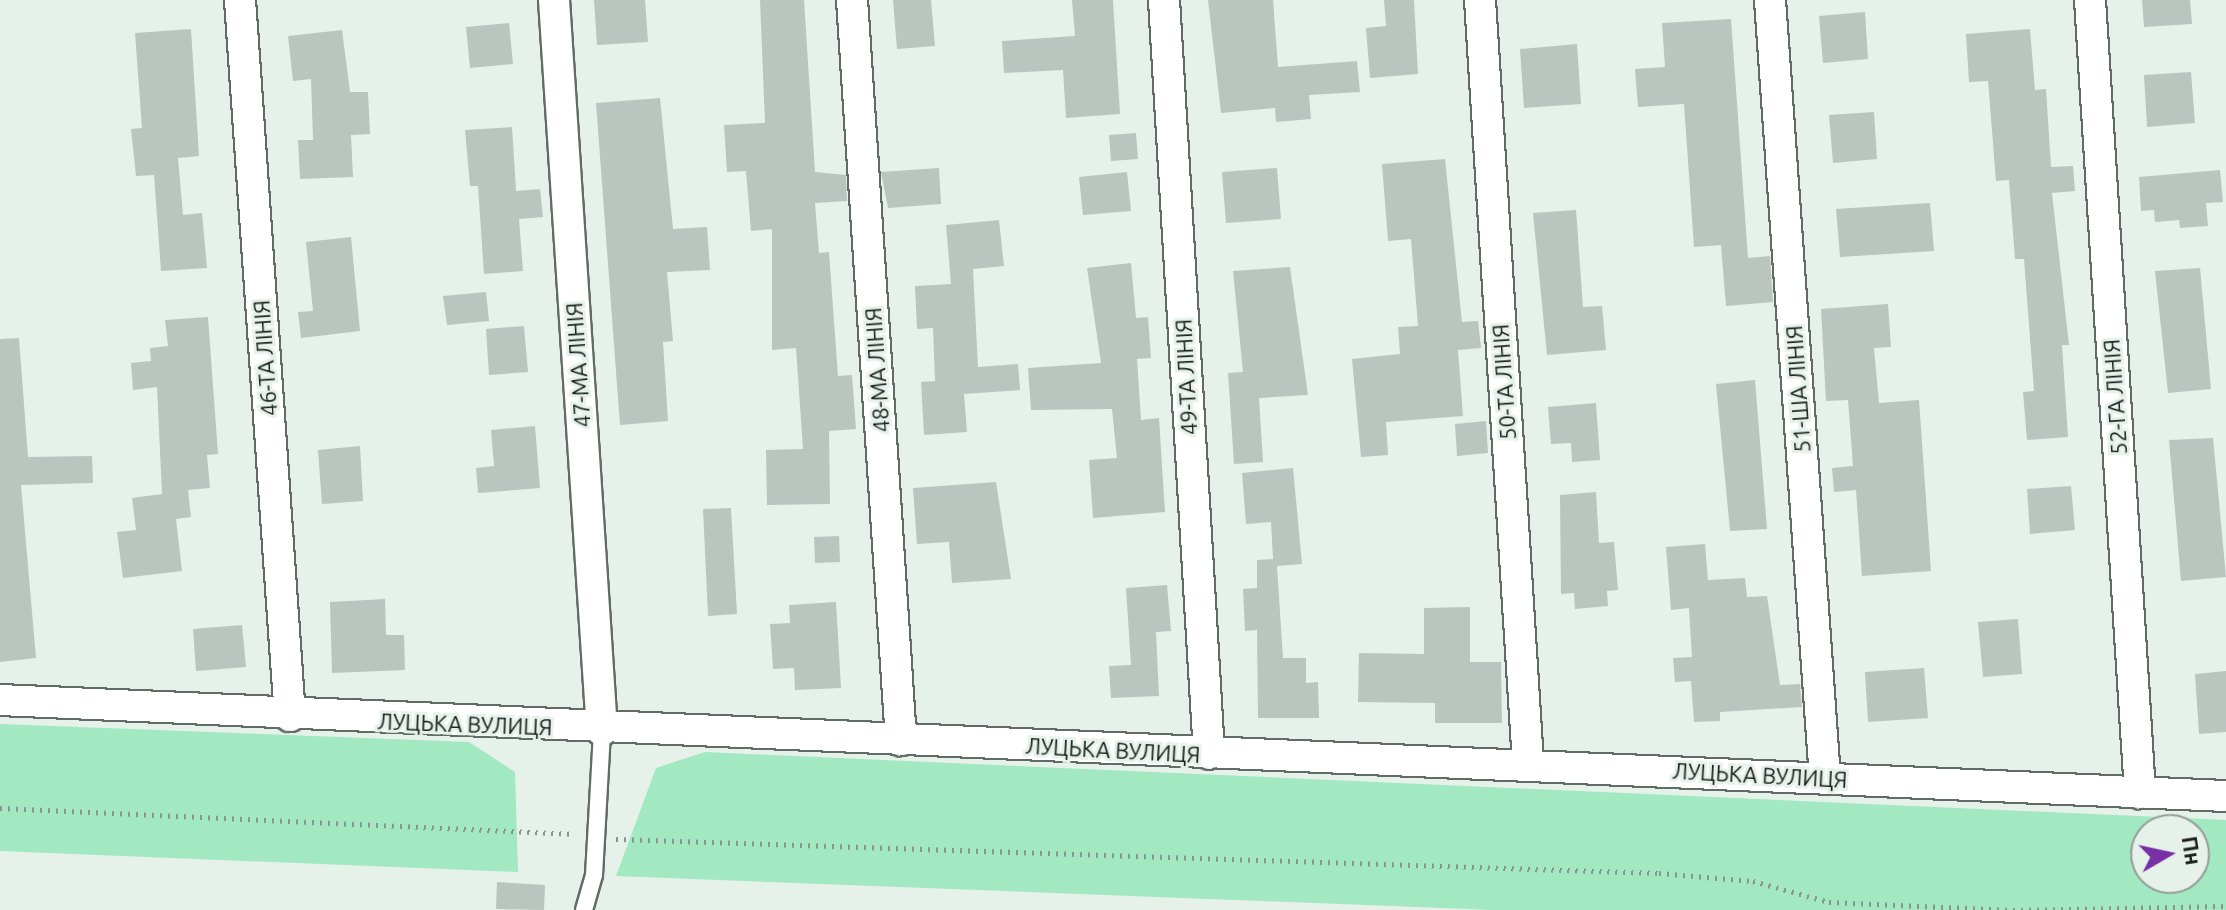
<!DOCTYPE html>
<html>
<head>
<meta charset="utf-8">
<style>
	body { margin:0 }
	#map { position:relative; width:2226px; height:910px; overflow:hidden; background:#e6f1ea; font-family:Ubuntu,sans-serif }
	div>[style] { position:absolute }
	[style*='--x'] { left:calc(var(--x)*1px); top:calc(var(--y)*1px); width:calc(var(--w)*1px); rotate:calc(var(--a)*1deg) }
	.green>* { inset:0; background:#a2e8c1 }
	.building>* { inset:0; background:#bac5bf }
	.path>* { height:5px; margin-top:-2.5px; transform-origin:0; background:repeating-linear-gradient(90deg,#8c948f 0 2px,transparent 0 8px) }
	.roads { filter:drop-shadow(2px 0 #626c66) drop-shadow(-2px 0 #626c66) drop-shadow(0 2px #626c66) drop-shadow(0 -2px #626c66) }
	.service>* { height:16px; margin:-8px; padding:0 8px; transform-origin:8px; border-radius:8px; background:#fff }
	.minor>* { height:30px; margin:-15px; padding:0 15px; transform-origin:15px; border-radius:15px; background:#fff }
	span { translate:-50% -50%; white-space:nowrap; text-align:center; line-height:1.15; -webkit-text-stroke:6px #e6f1ea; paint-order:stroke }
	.street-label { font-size:22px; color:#1b1f1d }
	.north { position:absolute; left:2130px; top:814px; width:80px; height:80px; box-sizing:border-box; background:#e6f1ea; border:2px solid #959d98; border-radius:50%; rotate:81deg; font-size:22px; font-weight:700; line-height:32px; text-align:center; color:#1b1f1d }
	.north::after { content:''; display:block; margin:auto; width:28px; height:36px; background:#7830a4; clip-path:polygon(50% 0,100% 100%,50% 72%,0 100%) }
</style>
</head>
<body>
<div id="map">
	<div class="green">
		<div style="clip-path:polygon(0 724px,469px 742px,515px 772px,518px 872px,0 851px)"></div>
		<div style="clip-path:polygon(evenodd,705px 752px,2226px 820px,2226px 910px,1493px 910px,616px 876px,656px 768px,705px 752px,2194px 830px,2194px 878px,2146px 878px,2146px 830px,2194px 830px)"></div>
	</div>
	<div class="building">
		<div style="clip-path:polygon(594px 0,645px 0,648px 42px,597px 45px)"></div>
		<div style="clip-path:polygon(760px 0,804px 0,815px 172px,846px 175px,847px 201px,815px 203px,819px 253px,829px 252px,838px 376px,852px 375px,856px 429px,829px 431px,830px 504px,767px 505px,766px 450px,803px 449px,796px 348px,772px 350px,772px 229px,751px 231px,746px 171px,727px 172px,724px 125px,765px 123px)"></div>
		<div style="clip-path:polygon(893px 0,931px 0,935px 46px,897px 49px)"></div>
		<div style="clip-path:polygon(1072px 0,1113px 0,1120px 114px,1066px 118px,1063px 70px,1004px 73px,1002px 41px,1075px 36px)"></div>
		<div style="clip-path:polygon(1208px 0,1273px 0,1278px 67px,1357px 61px,1360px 92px,1309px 95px,1311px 119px,1276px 122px,1275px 108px,1221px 113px)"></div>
		<div style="clip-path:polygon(1384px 0,1414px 0,1418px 74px,1370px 78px,1366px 28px,1386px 26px)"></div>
		<div style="clip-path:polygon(2142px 0,2190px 0,2192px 24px,2144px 27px)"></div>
		<div style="clip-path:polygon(1865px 12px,1868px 59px,1823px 63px,1819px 16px)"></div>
		<div style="clip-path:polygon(1731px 19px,1748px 258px,1770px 256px,1773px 302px,1726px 306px,1721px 245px,1694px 247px,1684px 104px,1638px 107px,1635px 69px,1665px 67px,1662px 23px)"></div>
		<div style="clip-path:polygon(509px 23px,513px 64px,470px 68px,466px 27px)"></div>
		<div style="clip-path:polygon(191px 29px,199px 156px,178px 158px,183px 215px,202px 213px,207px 268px,161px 271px,154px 175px,136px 176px,131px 129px,142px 128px,135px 33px)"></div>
		<div style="clip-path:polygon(2030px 29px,2035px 90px,2046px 89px,2051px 167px,2073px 166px,2075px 191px,2052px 193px,2069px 345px,2062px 345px,2068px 437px,2027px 440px,2023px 392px,2034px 391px,2024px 259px,2015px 259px,2009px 180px,1996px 181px,1988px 81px,1969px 82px,1966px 34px)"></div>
		<div style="clip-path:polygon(342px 30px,350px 92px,368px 92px,370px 134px,351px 135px,353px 177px,300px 179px,298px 140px,313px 140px,311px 79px,293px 81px,288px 36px)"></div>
		<div style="clip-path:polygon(1577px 44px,1581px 104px,1524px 108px,1520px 49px)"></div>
		<div style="clip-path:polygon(2191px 72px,2195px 123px,2147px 127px,2144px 75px)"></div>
		<div style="clip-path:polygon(660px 98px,673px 229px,707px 227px,710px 270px,667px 272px,673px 341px,663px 342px,668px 421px,620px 425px,596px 103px)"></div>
		<div style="clip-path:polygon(1874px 112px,1877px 159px,1833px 163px,1829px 115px)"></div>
		<div style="clip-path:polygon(512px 127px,516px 191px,540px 189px,543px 217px,519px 219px,523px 271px,484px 274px,478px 186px,470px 186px,465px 130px)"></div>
		<div style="clip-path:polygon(1136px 133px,1138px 159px,1111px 161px,1109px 135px)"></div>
		<div style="clip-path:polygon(1445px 159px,1462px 322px,1478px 321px,1481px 348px,1458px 350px,1463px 416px,1386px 422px,1388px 455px,1361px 457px,1352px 359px,1400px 354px,1398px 327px,1418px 326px,1411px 239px,1388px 241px,1382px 164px)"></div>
		<div style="clip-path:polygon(939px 168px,941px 204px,888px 208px,881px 172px)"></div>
		<div style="clip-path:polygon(1277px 168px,1281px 219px,1226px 223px,1222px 172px)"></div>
		<div style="clip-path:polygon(2220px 170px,2223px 202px,2206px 203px,2208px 226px,2180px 228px,2179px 220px,2155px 222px,2154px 210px,2141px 211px,2139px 177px)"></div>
		<div style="clip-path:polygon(1127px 172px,1131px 211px,1083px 215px,1079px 177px)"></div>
		<div style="clip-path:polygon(1930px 203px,1934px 251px,1840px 257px,1836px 209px)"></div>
		<div style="clip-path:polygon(1576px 210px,1583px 307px,1602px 306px,1606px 350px,1547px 355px,1533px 213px)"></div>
		<div style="clip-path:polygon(999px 220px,1004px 266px,973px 269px,978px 367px,1018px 364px,1020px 390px,964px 394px,967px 432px,924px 435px,921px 382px,935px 381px,933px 328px,917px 329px,915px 286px,951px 284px,946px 225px)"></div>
		<div style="clip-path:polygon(351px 237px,360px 331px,301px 338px,298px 312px,313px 311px,306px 242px)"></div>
		<div style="clip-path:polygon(1131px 263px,1136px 318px,1148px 317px,1151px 358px,1137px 359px,1141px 420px,1159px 418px,1165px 512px,1093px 518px,1089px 460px,1117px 458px,1112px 409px,1031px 410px,1028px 368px,1101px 363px,1087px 268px)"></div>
		<div style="clip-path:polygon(1290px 267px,1308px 395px,1259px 398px,1263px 462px,1234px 464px,1228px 373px,1243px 372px,1233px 271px)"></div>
		<div style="clip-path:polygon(2200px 268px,2211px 389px,2168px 393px,2155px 271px)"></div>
		<div style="clip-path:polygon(486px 292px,489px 321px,447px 325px,443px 296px)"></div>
		<div style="clip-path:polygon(1888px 304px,1891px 347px,1874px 348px,1879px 403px,1919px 400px,1931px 571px,1862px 576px,1856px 490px,1834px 492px,1832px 468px,1853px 466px,1848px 400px,1826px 401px,1821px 309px)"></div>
		<div style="clip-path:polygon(208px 317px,218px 454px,207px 455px,210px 488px,188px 490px,191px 517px,176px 519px,182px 571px,123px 578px,117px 532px,136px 530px,132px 498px,162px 494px,157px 387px,133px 390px,131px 363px,151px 361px,150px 348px,168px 346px,165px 320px)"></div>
		<div style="clip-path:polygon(524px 326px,528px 372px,489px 375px,486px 329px)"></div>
		<div style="clip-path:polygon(19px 338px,28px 457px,92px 456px,93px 483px,21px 485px,36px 658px,0 662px,0 339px)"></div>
		<div style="clip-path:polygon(1755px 380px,1767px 529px,1730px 531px,1716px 384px)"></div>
		<div style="clip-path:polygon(1596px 403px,1600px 460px,1572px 462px,1571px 443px,1551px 444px,1548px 407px)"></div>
		<div style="clip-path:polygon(1486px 421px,1488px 453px,1457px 456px,1455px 424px)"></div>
		<div style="clip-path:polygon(535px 426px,540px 488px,478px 493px,476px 468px,494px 466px,491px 430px)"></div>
		<div style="clip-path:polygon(2213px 438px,2226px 577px,2181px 581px,2169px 440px)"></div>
		<div style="clip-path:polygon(360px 446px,363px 501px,322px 504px,318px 450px)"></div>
		<div style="clip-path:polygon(1293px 468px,1302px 564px,1277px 566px,1283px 658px,1306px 658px,1306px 683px,1318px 682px,1319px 718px,1258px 718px,1257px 630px,1245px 631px,1243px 589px,1257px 588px,1257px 560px,1273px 559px,1271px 522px,1246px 524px,1242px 473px)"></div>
		<div style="clip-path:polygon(996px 482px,1011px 579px,952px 583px,949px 542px,917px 544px,913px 488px)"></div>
		<div style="clip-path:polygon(2071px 486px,2075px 530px,2030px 534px,2027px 489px)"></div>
		<div style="clip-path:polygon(1596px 492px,1599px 543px,1614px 542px,1618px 590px,1607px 591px,1608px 606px,1575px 609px,1574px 593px,1561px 594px,1560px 495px)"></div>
		<div style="clip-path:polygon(731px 508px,737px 614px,708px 616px,703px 509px)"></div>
		<div style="clip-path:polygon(839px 536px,840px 562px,815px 563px,814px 537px)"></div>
		<div style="clip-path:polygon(1705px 544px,1708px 580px,1745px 578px,1747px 597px,1767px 596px,1780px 685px,1800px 684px,1802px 707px,1720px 712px,1720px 721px,1694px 722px,1691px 681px,1675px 682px,1673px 658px,1692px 657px,1689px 608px,1671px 610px,1666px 547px)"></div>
		<div style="clip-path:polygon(1167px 585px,1171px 631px,1156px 632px,1159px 696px,1111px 698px,1109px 666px,1131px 665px,1126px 588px)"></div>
		<div style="clip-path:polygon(385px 599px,386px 635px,404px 635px,405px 670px,332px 673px,330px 602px)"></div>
		<div style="clip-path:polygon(836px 602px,841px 688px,795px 690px,794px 668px,773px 669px,770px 624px,790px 623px,789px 605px)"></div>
		<div style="clip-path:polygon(1470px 607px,1470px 662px,1501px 662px,1502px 723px,1435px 723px,1435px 703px,1358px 702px,1359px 653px,1424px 654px,1424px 608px)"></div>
		<div style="clip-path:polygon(2018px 619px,2022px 674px,1983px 677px,1978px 622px)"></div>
		<div style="clip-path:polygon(242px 625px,246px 667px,196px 671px,193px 629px)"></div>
		<div style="clip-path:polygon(1924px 668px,1928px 718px,1868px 722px,1865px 672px)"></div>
		<div style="clip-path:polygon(2226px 671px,2226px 732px,2199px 734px,2195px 674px)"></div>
		<div style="clip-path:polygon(497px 882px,545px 885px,544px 910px,496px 909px)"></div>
	</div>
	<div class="path">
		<div style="--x:0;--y:808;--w:575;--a:2.59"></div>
		<div style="--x:616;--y:839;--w:1044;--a:1.87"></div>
		<div style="--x:1659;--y:873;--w:94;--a:4.9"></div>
		<div style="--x:1753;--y:881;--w:79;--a:15.4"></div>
		<div style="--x:1829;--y:902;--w:184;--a:2.5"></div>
		<div style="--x:2013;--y:910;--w:213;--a:-1.1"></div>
	</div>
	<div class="roads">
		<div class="service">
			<div style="--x:584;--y:910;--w:36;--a:-74"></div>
			<div style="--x:594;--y:875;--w:145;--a:-86.8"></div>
		</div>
		<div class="minor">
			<div style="--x:240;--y:0;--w:718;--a:86.01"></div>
			<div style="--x:554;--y:0;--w:732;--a:86.24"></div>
			<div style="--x:852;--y:0;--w:742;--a:86.21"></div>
			<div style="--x:1164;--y:0;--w:755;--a:86.58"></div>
			<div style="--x:1480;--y:0;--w:766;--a:86.4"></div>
			<div style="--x:1770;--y:0;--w:780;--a:85.96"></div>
			<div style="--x:2090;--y:0;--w:795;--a:86.39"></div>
			<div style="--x:0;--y:700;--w:2228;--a:2.47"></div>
		</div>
	</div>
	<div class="street-label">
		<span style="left:265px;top:358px;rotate:-94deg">46-ТА ЛІНІЯ</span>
		<span style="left:578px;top:365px;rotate:-94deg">47-МА ЛІНІЯ</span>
		<span style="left:877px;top:370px;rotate:-94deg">48-МА ЛІНІЯ</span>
		<span style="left:1186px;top:377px;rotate:-93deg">49-ТА ЛІНІЯ</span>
		<span style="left:1504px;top:382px;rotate:-94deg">50-ТА ЛІНІЯ</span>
		<span style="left:1798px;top:389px;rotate:-94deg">51-ША ЛІНІЯ</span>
		<span style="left:2115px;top:397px;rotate:-94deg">52-ГА ЛІНІЯ</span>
		<span style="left:465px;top:724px;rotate:2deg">ЛУЦЬКА ВУЛИЦЯ</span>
		<span style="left:1113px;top:750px;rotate:3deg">ЛУЦЬКА ВУЛИЦЯ</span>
		<span style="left:1760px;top:775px;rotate:3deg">ЛУЦЬКА ВУЛИЦЯ</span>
	</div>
	<div class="north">Пн</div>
</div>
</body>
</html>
